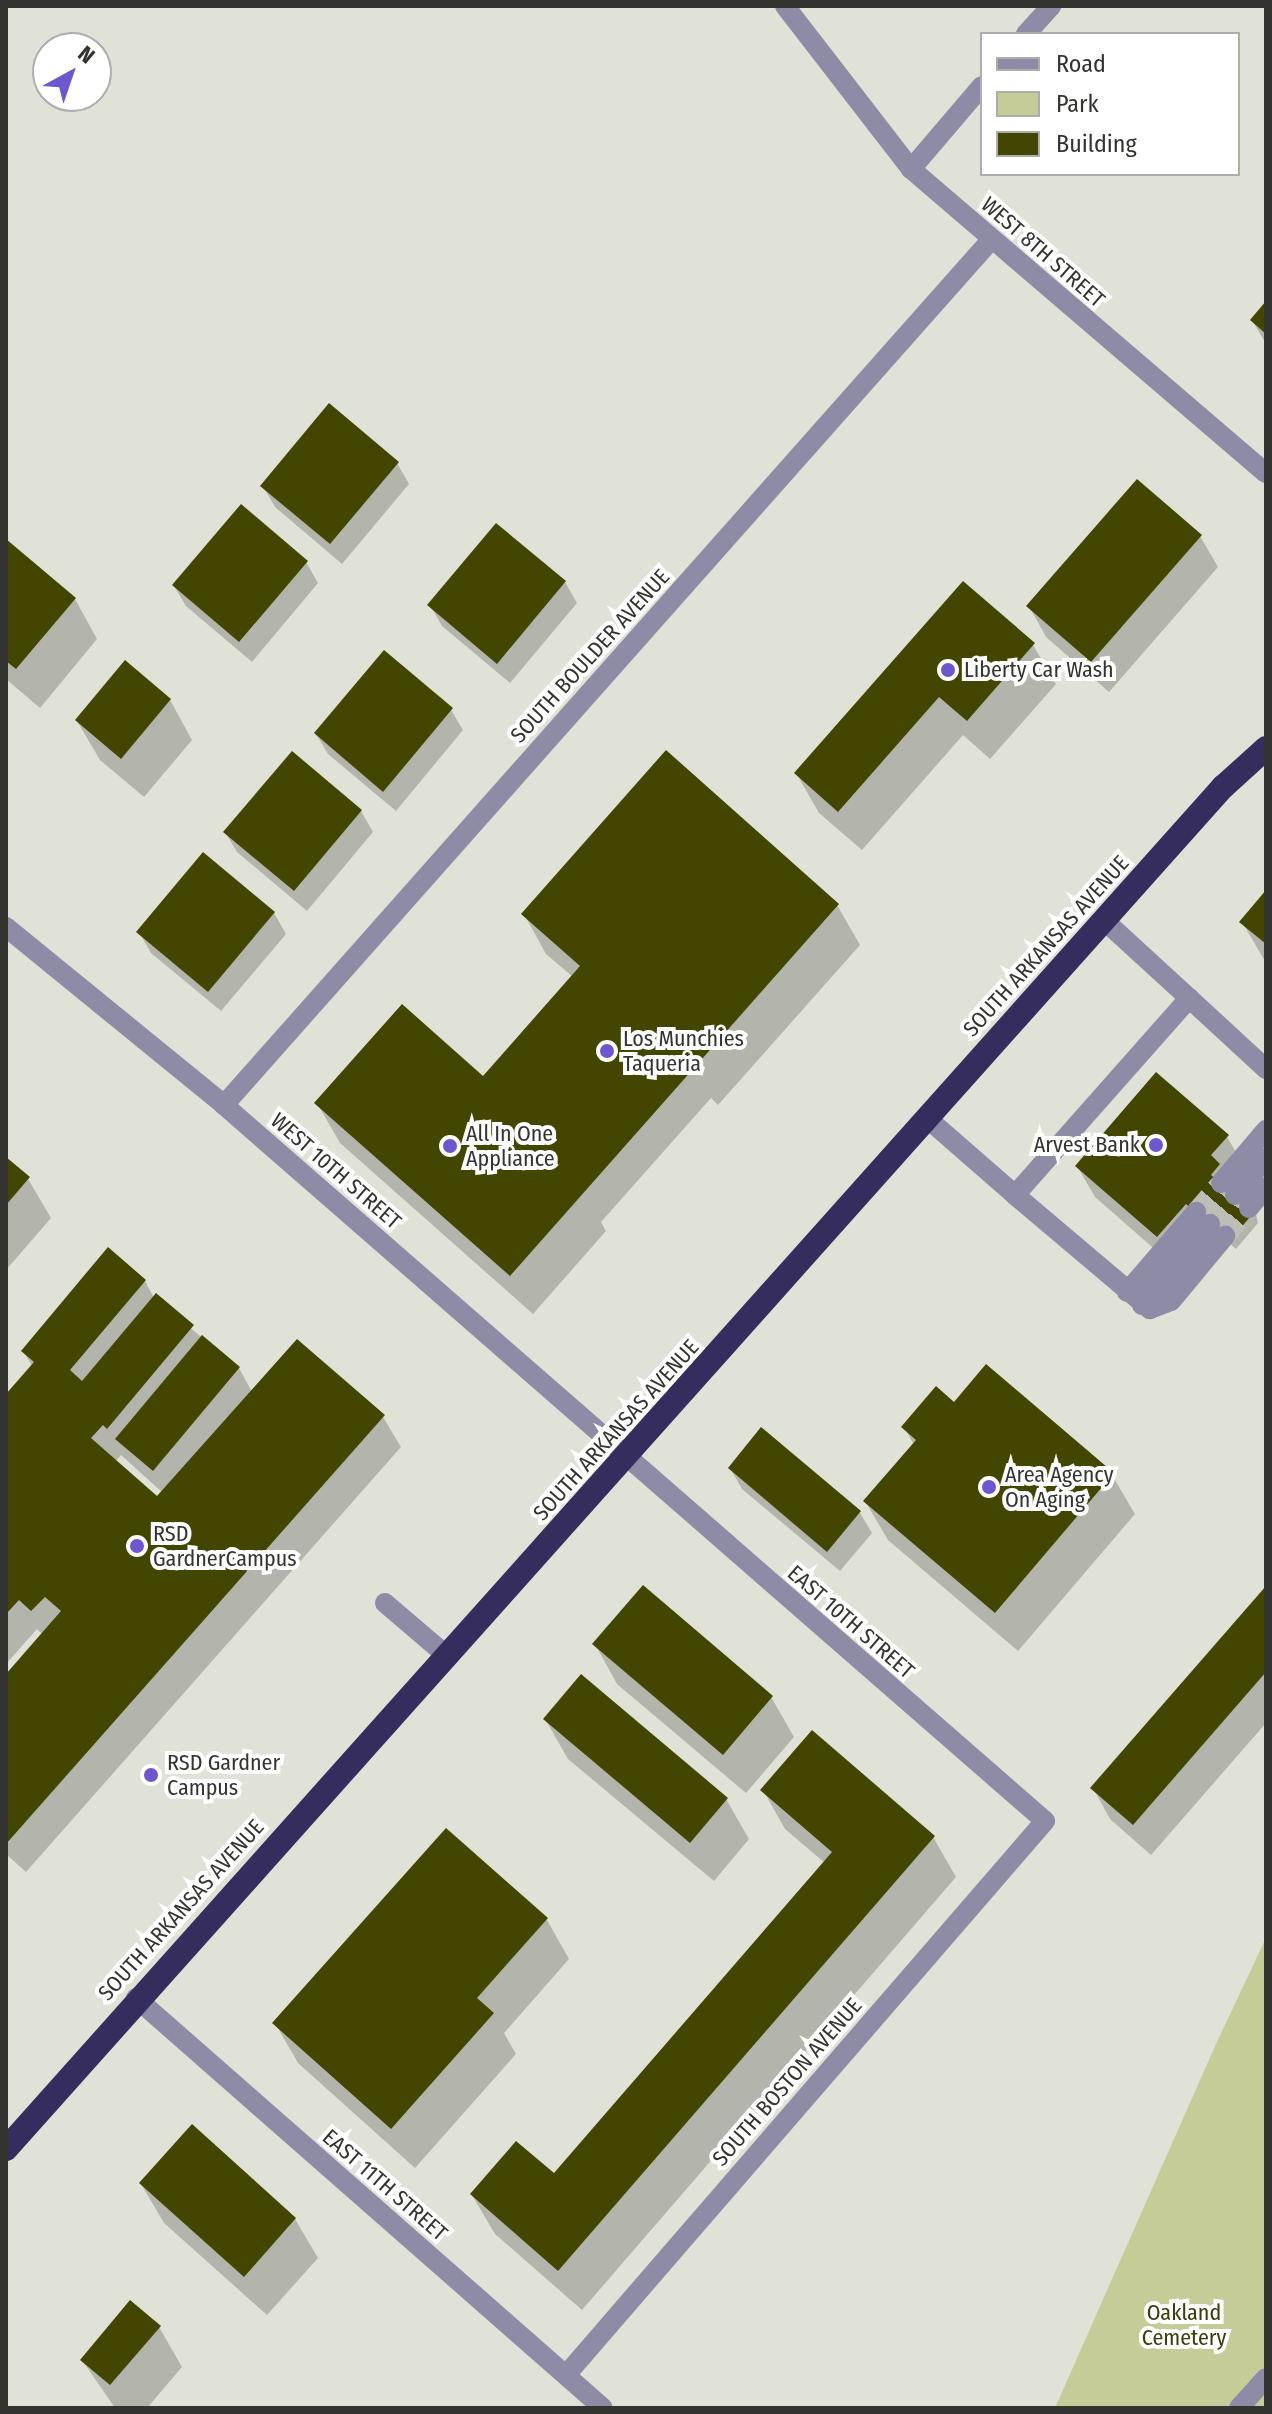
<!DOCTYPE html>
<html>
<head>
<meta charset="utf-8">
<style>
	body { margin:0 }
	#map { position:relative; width:1272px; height:2414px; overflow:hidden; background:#e0e1d7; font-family:"Fira Sans Condensed",sans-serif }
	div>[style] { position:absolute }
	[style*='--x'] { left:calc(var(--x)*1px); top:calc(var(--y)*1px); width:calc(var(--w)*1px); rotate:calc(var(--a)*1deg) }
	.green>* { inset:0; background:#c6cc98 }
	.shadow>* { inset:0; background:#0003 }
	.building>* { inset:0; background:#434600 }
	.minor-tunnel>* { height:20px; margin-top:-10px; transform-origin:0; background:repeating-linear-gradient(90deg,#bdbeb5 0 20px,transparent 0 30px) }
	.minor>* { height:20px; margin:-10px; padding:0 10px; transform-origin:10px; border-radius:10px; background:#8d8ba5 }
	.highway>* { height:24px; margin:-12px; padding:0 12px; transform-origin:12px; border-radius:12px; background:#342d5e }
	.dots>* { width:22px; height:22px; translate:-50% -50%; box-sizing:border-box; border:4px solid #fff; border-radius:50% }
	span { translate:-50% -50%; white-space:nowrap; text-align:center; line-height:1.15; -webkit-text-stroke:8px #fff; paint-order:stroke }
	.street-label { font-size:22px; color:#33332f }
	.poi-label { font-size:22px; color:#33332f }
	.left { translate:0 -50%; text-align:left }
	.right { translate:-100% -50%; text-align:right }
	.park-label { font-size:22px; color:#383c09 }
	.frame { position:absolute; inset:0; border:8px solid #33332f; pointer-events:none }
	.legend { position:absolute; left:980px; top:32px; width:260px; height:144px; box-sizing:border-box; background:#fff; border:2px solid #adadac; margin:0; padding:10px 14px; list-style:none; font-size:24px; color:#33332f }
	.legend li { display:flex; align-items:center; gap:16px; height:40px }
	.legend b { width:40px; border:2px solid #adadac }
	.north { position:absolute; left:32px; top:32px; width:80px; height:80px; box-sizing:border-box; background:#fff; border:2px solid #adadac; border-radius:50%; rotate:40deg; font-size:22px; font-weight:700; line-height:32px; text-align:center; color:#33332f }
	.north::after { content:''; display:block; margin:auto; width:28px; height:36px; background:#6e56cf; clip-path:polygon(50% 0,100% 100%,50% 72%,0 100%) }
</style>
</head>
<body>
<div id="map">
	<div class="green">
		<div style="clip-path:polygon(1266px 1938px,1266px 2408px,1055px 2408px,1216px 2044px)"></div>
	</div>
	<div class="shadow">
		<div style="clip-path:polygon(1266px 304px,1266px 344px,1252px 320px)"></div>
		<div style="clip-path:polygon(397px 463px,409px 484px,342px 564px,275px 507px,263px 486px)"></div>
		<div style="clip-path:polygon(1200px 536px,1218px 567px,1109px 692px,1046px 637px,1029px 606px)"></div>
		<div style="clip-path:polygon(6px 541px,75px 599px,97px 639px,40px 708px,6px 679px)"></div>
		<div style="clip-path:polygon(306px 562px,318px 583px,252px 662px,186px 606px,174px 586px)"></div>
		<div style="clip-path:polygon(565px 582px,577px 603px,510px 683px,442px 626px,430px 605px)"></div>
		<div style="clip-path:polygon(1033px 645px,1056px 684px,990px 759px,963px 735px,862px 850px,819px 813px,796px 773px)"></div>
		<div style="clip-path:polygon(170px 700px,192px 740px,144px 797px,100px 760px,77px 721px)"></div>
		<div style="clip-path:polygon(451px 710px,463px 730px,396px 811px,328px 754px,316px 734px)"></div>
		<div style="clip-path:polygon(361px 811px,373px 832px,307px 911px,237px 852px,225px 832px)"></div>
		<div style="clip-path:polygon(1266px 893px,1266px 963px,1242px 922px)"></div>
		<div style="clip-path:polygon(837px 905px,860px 945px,718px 1105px,711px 1098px,601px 1222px,606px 1231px,533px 1314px,340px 1143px,317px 1103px,483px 1079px,573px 977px,546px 954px,524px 914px)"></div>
		<div style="clip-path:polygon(274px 913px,286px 934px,221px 1011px,151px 953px,139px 932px)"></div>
		<div style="clip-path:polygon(1227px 1137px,1245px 1167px,1258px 1223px,1236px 1249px,1210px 1227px,1175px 1267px,1095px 1197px,1077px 1166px)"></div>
		<div style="clip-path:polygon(6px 1160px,28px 1179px,51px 1218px,6px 1270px)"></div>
		<div style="clip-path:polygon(evenodd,145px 1281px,154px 1298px,239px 1368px,252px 1392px,383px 1417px,401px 1447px,26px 1872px,6px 1854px,6px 1677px,43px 1635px,37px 1629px,6px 1664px,6px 1397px,33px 1367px,23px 1351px,145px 1281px,121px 1455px,163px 1493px,157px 1499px,115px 1462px,121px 1455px)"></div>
		<div style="clip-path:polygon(954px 1405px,1112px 1475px,1135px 1514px,1018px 1651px,888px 1540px,865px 1501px,914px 1445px,904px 1427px)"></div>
		<div style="clip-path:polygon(730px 1468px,860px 1513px,872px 1533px,840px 1571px,742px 1489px)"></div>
		<div style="clip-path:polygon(1266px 1589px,1266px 1723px,1151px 1855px,1110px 1819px,1093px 1788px)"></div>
		<div style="clip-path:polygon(595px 1644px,771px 1697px,794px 1737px,746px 1793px,617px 1684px)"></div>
		<div style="clip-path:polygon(545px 1719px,726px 1799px,749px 1839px,714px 1881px,568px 1759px)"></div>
		<div style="clip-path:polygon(763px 1790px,933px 1837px,956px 1877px,582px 2310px,495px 2234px,472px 2195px,554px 2176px,825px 1863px,785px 1829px)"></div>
		<div style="clip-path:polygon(446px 1830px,547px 1920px,569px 1959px,504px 2033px,516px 2054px,415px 2168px,298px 2063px,275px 2023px)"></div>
		<div style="clip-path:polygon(141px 2184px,295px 2219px,318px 2258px,267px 2315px,164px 2223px)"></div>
		<div style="clip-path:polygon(159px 2327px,182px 2367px,147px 2408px,115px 2408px,82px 2360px)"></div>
	</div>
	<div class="building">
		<div style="clip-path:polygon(1266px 301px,1266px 334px,1250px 320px)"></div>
		<div style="clip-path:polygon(329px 403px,399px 462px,330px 544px,260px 486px)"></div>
		<div style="clip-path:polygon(1137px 479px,1202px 535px,1091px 662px,1026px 606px)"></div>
		<div style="clip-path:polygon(241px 504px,308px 561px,239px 642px,172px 585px)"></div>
		<div style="clip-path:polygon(496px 523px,566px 581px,497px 664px,427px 605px)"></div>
		<div style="clip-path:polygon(6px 539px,76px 598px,16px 669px,6px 661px)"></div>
		<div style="clip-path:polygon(963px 581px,1035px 643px,967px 721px,939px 697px,838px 812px,794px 773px)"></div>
		<div style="clip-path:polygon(384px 650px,453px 708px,383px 792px,314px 733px)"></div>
		<div style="clip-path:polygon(125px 660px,171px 699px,121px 759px,75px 720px)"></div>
		<div style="clip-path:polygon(666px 750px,839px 904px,510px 1276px,314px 1103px,402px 1004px,483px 1076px,580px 966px,521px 914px)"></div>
		<div style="clip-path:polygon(292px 751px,362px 810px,294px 891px,223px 832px)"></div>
		<div style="clip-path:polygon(203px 852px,275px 912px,208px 992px,136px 932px)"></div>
		<div style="clip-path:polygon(1266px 890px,1266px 944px,1239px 922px)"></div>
		<div style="clip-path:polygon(1156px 1072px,1229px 1135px,1211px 1155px,1220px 1164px,1211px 1175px,1254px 1212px,1230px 1241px,1186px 1204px,1157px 1237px,1075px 1166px)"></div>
		<div style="clip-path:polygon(6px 1157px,30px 1177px,6px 1205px)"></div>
		<div style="clip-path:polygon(108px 1247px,146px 1280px,70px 1370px,82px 1381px,156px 1293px,194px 1325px,107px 1429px,103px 1425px,91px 1438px,157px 1496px,297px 1339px,385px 1415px,6px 1844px,6px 1674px,61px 1611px,45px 1597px,31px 1611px,19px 1600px,6px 1614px,6px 1394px,34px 1362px,21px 1351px)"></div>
		<div style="clip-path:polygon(202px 1335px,240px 1367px,153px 1471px,115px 1439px)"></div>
		<div style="clip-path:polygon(986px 1364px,1114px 1473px,995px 1613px,863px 1501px,916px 1440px,901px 1427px,936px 1386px,954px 1402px)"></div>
		<div style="clip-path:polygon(761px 1427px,861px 1511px,827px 1552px,728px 1468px)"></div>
		<div style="clip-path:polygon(643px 1585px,773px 1696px,723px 1755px,592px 1644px)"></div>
		<div style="clip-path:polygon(1266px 1586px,1266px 1672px,1133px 1825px,1090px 1788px)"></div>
		<div style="clip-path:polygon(581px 1674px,728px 1798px,690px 1843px,543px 1719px)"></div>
		<div style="clip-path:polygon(812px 1730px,935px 1836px,558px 2271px,470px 2194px,516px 2141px,554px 2173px,832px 1852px,760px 1790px)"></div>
		<div style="clip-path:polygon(446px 1828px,548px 1918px,477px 1998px,494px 2013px,391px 2129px,272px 2023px)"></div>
		<div style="clip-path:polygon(192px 2124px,296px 2218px,244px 2277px,139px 2183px)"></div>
		<div style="clip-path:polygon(130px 2300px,161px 2326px,110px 2385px,80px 2360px)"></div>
	</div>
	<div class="minor-tunnel">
		<div style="--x:1196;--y:1212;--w:38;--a:-49"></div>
		<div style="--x:1210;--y:1224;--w:38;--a:-49"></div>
		<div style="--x:1225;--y:1236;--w:37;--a:-49"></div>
	</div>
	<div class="minor">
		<div style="--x:785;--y:6;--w:206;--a:52.3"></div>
		<div style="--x:911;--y:169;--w:467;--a:40.6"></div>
		<div style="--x:1026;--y:34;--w:38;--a:-48"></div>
		<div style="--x:911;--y:169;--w:109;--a:-49.5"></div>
		<div style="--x:6;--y:927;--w:281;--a:39.2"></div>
		<div style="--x:224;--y:1105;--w:1089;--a:41.09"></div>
		<div style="--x:1045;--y:1821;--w:732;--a:130.85"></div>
		<div style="--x:1189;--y:998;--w:105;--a:42.7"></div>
		<div style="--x:224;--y:1105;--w:1156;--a:-48.44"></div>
		<div style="--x:928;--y:1119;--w:116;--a:41.1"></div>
		<div style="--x:1015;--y:1195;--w:263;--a:-48.5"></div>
		<div style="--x:1189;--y:998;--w:115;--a:-137.5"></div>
		<div style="--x:1221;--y:1183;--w:70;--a:-49.7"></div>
		<div style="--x:1015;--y:1195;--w:177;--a:40.2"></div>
		<div style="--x:1150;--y:1309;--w:22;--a:-21"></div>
		<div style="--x:1171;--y:1301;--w:85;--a:-50.3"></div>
		<div style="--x:1235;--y:1195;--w:48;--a:-50"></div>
		<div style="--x:1249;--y:1208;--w:27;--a:-51"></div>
		<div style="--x:1127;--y:1292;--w:106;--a:-49.2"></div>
		<div style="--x:1142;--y:1305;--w:106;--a:-50"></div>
		<div style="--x:385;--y:1603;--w:82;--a:40.5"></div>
		<div style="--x:136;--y:1998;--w:621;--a:41.28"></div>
		<div style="--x:1239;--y:2408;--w:40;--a:-48"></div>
	</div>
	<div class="highway">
		<div style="--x:6;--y:2149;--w:1827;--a:-48.22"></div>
		<div style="--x:1223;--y:787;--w:58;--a:-42.2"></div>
	</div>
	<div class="dots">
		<div style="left:948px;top:670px;background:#6e56cf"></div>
		<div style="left:607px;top:1051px;background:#6e56cf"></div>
		<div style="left:1156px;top:1145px;background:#6e56cf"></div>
		<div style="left:450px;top:1146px;background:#6e56cf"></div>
		<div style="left:989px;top:1487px;background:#6e56cf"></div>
		<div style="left:137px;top:1546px;background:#6e56cf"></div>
		<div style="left:151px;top:1775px;background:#6e56cf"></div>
	</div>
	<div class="street-label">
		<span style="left:1043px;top:252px;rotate:41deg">WEST 8TH STREET</span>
		<span style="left:590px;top:656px;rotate:-48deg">SOUTH BOULDER AVENUE</span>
		<span style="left:1046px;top:946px;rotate:-48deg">SOUTH ARKANSAS AVENUE</span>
		<span style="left:336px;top:1171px;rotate:41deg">WEST 10TH STREET</span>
		<span style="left:616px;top:1430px;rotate:-48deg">SOUTH ARKANSAS AVENUE</span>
		<span style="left:851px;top:1622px;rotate:41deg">EAST 10TH STREET</span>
		<span style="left:181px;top:1910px;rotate:-48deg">SOUTH ARKANSAS AVENUE</span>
		<span style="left:787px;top:2082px;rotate:-49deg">SOUTH BOSTON AVENUE</span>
		<span style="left:385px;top:2185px;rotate:41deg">EAST 11TH STREET</span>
	</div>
	<div class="poi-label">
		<span class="left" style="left:964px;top:670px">Liberty Car Wash</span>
		<span class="left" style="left:623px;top:1051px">Los Munchies<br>Taqueria</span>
		<span class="left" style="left:466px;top:1146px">All In One<br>Appliance</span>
		<span class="right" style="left:1140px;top:1145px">Arvest Bank</span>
		<span class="left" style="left:1005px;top:1487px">Area Agency<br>On Aging</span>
		<span class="left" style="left:153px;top:1546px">RSD<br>GardnerCampus</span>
		<span class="left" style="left:167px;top:1775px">RSD Gardner<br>Campus</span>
	</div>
	<div class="park-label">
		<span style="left:1184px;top:2325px">Oakland<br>Cemetery</span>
	</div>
	<div class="frame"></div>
	<ul class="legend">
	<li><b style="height:10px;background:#8d8ba5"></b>Road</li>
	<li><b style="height:22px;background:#c6cc98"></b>Park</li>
	<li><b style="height:22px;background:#434600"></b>Building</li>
	</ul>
	<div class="north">N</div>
</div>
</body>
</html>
